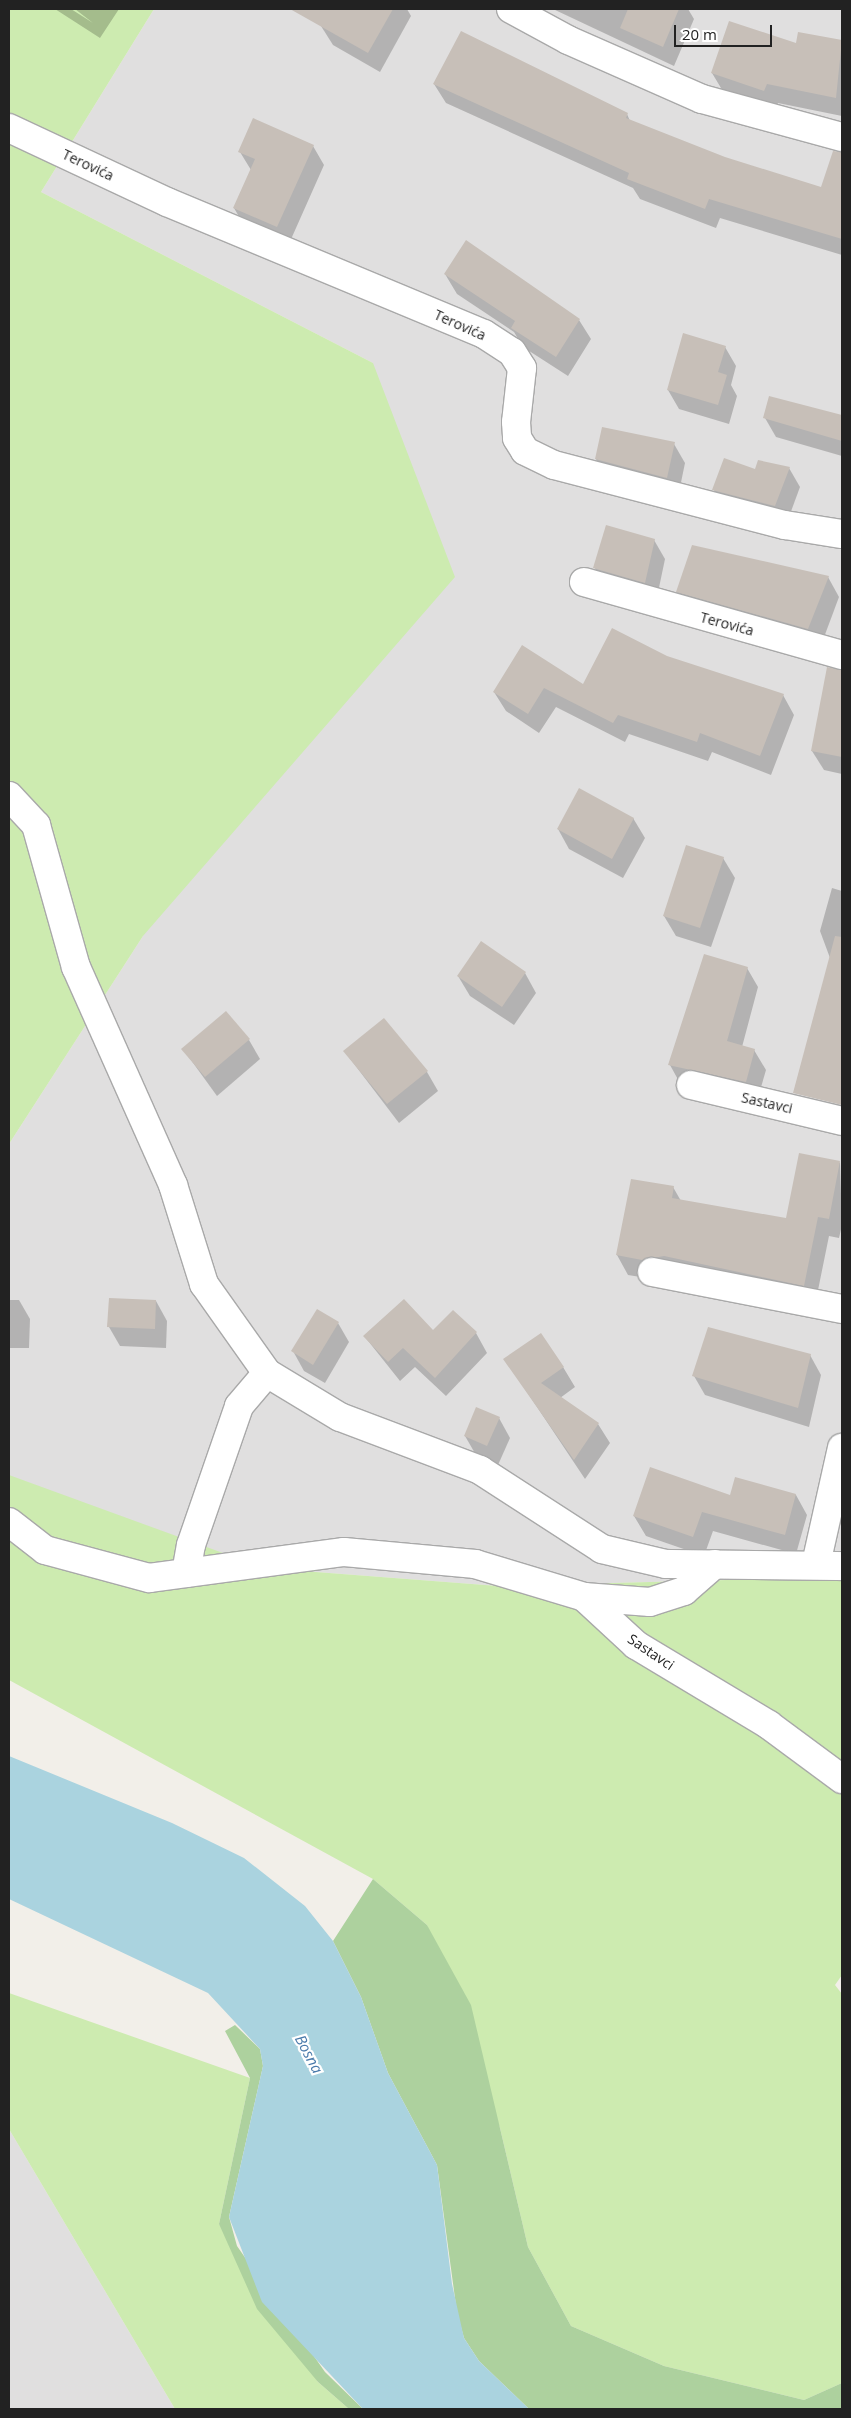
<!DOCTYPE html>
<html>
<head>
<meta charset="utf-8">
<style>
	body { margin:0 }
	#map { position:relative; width:851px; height:2418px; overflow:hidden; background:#f2efe9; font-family:"Open Sans",sans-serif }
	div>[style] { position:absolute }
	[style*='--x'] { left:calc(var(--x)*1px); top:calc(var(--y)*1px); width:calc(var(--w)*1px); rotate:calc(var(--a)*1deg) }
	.residential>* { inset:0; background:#e0dfdf }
	.grass>* { inset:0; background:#cdebb0 }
	.forest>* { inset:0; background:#add19e }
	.water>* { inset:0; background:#aad3df }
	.shadow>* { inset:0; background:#0003 }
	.building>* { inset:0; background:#c7bfb8 }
	.roads { filter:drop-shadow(1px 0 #a9a9a9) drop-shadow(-1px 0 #a9a9a9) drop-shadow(0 1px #a9a9a9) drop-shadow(0 -1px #a9a9a9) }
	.street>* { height:28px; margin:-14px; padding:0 14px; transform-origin:14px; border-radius:14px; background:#fff }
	span { translate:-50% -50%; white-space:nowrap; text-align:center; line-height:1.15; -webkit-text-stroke:4.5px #fff; paint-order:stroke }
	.street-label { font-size:14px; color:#222 }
	.water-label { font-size:15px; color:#4a7aab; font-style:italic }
	.frame { position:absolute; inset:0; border:10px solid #222; pointer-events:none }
	.scale { position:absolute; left:674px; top:25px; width:98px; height:22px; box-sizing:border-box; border:2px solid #222; border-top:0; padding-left:6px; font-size:15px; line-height:18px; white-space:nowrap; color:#222; -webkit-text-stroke:4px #fff; paint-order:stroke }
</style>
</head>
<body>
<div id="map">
	<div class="residential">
		<div style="clip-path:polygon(154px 9px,842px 9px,842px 1577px,498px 1586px,264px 1568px,9px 1478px,9px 1144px,143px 936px,373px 363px,41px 192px)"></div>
		<div style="clip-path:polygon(9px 2129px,175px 2409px,9px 2409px)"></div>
	</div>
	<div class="grass">
		<div style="clip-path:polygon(9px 9px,154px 9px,41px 192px,373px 363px,455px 577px,143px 936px,9px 1144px)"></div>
		<div style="clip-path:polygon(9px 1475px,264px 1568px,498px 1586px,842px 1577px,842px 1975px,835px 1985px,842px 1994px,842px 2383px,804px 2400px,664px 2366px,571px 2326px,528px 2247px,500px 2128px,427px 1925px,373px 1879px,9px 1680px)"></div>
		<div style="clip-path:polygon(9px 1993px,250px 2078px,219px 2224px,318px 2382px,349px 2409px,175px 2409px,9px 2129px)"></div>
	</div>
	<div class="forest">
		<div style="clip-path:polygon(373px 1879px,427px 1925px,471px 2005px,528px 2247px,571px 2326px,664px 2366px,804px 2400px,842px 2383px,842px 2409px,529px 2409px,479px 2361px,464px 2338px,457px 2313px,437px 2165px,388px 2073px,361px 1997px,333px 1941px)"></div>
		<div style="clip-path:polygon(235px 2025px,260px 2049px,263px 2066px,229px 2217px,237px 2246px,325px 2372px,363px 2409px,349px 2409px,318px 2382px,257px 2309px,219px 2224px,250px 2078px,225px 2031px)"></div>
	</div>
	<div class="water">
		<div style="clip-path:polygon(9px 1756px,172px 1823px,244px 1858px,305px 1906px,333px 1941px,361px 1997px,388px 2073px,437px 2165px,452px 2284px,464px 2338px,479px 2361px,529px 2409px,363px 2409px,262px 2302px,229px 2217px,263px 2066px,260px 2049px,208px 1993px,9px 1899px)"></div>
	</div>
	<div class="shadow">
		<div style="clip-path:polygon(55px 9px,71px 9px,93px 23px,75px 9px,119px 9px,100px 38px)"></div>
		<div style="clip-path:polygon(331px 9px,407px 9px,411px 16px,380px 72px,333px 45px,321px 26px)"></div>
		<div style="clip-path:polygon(553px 9px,688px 9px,694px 19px,674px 66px)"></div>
		<div style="clip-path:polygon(799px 33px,842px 42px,842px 116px,778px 103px,775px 110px,724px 93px,712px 73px,797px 45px)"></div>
		<div style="clip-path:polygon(434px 84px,627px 114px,630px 121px,724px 158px,822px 188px,824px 182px,842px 187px,842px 255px,720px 218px,716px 228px,640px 199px,633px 188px,446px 103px)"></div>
		<div style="clip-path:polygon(313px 146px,324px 165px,288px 246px,245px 227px,234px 208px,251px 170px,240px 152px)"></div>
		<div style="clip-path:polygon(445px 274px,579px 320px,591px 339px,568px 376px,523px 347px,514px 332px,457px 294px)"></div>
		<div style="clip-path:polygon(725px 347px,736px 366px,731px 385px,737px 396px,729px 424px,679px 409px,668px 390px)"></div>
		<div style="clip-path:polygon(770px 398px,842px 416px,842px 456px,776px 437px,765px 418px)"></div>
		<div style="clip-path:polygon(674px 444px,685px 463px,678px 497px,607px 479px,596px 459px)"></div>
		<div style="clip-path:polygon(789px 468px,800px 487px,786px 525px,725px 509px,714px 490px,756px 470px)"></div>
		<div style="clip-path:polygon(654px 540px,665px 559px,656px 602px,606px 588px,595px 568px)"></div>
		<div style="clip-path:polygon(828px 577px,839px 597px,820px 648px,688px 611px,677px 592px)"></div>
		<div style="clip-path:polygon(522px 647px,584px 686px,666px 657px,783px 695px,794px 715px,771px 775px,712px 752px,708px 761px,629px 734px,625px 742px,556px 707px,539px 733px,506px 711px,494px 692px)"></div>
		<div style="clip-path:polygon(823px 693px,842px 696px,842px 774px,824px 770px,812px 751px)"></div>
		<div style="clip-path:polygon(633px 818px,645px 838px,623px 878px,569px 849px,558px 829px)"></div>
		<div style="clip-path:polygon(723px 858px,735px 878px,711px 947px,676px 936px,664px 916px)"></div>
		<div style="clip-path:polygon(832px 888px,842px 891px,842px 1092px,809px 1097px,830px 958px,820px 931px)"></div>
		<div style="clip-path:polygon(747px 968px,758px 987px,742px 1047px,754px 1050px,766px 1070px,757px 1101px,681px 1085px,670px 1065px)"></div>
		<div style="clip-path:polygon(525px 973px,536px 993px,514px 1025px,470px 996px,458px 976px)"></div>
		<div style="clip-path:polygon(249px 1040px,260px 1059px,217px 1096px,183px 1049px)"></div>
		<div style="clip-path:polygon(345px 1052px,427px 1072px,438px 1091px,399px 1123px)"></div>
		<div style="clip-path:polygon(840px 1162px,842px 1225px,839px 1238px,829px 1236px,815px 1305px,628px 1275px,617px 1255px,673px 1187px,681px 1201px,787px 1220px)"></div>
		<div style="clip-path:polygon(9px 1300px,19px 1300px,30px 1319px,29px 1348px,9px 1348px)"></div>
		<div style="clip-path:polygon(156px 1301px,167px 1321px,166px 1348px,120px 1346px,109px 1327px)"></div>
		<div style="clip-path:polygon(338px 1323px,349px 1342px,325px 1383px,304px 1371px,293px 1351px)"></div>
		<div style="clip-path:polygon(433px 1332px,476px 1333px,487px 1353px,446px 1396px,415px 1367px,400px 1381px,365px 1337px)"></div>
		<div style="clip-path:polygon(810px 1355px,821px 1375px,809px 1427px,705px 1395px,694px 1376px)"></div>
		<div style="clip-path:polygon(505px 1359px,563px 1367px,575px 1387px,560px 1398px,598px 1424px,610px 1443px,585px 1479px)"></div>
		<div style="clip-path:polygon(499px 1418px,510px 1438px,498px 1465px,476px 1455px,465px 1436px)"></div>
		<div style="clip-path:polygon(796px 1495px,807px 1515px,796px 1554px,713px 1531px,704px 1556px,646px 1536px,634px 1516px,731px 1496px)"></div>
	</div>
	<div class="building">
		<div style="clip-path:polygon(290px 9px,393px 9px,368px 53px)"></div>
		<div style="clip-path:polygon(628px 9px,679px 9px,663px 47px,620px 28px)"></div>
		<div style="clip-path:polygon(729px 21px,796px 43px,798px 32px,842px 40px,836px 98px,767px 84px,764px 91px,711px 73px)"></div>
		<div style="clip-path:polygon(461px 31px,628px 113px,626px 118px,725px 157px,821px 187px,833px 151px,842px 152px,842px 239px,709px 199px,705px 209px,627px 179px,629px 173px,433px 84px)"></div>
		<div style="clip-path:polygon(253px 118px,314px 145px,277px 227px,233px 208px,255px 159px,238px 152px)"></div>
		<div style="clip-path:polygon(466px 240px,580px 319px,556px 357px,511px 328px,515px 321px,444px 274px)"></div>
		<div style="clip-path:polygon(683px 333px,726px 346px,718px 372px,727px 375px,718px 405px,667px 390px)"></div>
		<div style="clip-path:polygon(769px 396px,842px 415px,842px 441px,763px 418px)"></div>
		<div style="clip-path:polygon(602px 427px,675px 442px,667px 478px,595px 459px)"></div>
		<div style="clip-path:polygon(724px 458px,755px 469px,758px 460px,790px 467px,775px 506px,712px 490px)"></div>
		<div style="clip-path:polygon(606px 525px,655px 539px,645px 583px,593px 568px)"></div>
		<div style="clip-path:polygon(692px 545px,829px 576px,808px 629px,676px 592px)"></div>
		<div style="clip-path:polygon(612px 628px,667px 656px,784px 694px,760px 756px,700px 733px,697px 742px,618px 715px,613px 723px,544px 688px,528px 714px,493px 692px,522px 645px,583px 684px)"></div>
		<div style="clip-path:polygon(827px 667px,842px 670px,842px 757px,811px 751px)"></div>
		<div style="clip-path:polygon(579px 788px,634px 818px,612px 859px,557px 829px)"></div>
		<div style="clip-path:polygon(686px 845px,724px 857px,700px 928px,663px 916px)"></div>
		<div style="clip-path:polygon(835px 936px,842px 937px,842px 1105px,793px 1093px)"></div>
		<div style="clip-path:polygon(481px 941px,526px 972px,502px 1007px,457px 976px)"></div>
		<div style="clip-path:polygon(704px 954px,748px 967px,727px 1041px,755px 1049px,746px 1082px,668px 1065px)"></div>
		<div style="clip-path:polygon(226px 1011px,250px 1039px,205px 1077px,181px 1049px)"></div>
		<div style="clip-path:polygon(384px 1018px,428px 1071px,387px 1104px,343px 1051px)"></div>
		<div style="clip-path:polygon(799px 1153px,840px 1161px,829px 1219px,818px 1217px,804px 1286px,664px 1256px,642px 1260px,616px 1255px,631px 1179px,674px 1186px,672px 1198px,786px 1218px)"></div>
		<div style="clip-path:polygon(109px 1298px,156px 1300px,155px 1329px,107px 1327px)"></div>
		<div style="clip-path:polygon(404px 1299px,433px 1330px,453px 1310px,477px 1332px,435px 1378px,403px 1348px,388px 1362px,363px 1336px)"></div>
		<div style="clip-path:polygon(317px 1309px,339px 1322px,313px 1365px,291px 1351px)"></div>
		<div style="clip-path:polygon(708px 1327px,811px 1354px,798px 1408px,692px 1376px)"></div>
		<div style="clip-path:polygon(541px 1333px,564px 1367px,541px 1383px,599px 1423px,574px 1460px,503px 1359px)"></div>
		<div style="clip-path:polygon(476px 1407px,500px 1417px,487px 1446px,464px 1436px)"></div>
		<div style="clip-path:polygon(650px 1467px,730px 1495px,735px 1477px,796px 1494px,785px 1535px,702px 1512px,693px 1537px,633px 1516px)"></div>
	</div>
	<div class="roads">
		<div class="street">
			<div style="--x:511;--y:9;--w:65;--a:28.5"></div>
			<div style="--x:568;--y:40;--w:146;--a:23.8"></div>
			<div style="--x:702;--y:99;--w:145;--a:15.2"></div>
			<div style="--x:9;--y:128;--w:174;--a:25.1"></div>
			<div style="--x:167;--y:202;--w:343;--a:22.6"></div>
			<div style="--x:484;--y:334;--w:33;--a:33"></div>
			<div style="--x:512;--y:352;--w:19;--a:58"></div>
			<div style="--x:522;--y:368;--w:54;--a:96.3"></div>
			<div style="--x:516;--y:422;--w:16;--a:86"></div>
			<div style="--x:517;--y:438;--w:15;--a:58"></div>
			<div style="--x:525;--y:451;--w:32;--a:26"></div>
			<div style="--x:554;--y:465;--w:239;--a:14.6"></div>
			<div style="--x:785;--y:525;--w:58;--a:9"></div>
			<div style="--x:584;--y:582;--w:268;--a:15.8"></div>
			<div style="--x:9;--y:796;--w:40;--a:47"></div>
			<div style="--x:36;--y:825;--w:148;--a:74.3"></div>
			<div style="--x:76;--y:967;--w:239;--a:66"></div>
			<div style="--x:173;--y:1185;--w:104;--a:72.6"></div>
			<div style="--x:204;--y:1284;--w:109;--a:54.7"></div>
			<div style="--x:267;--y:1373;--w:85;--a:31.1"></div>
			<div style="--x:340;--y:1417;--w:150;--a:20.7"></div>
			<div style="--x:480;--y:1470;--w:145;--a:32.9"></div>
			<div style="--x:602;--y:1549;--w:66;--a:13.2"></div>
			<div style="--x:666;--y:1564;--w:176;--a:0.7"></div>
			<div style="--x:691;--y:1085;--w:155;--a:13.4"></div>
			<div style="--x:652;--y:1272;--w:194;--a:11"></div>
			<div style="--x:9;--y:1522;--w:46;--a:37.9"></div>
			<div style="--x:45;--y:1550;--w:108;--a:15.1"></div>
			<div style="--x:149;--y:1578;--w:197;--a:-7.6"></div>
			<div style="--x:344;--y:1552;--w:132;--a:5.2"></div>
			<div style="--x:475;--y:1564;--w:114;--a:16.8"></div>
			<div style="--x:584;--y:1597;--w:66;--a:4.3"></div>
			<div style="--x:650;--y:1602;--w:36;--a:-18"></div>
			<div style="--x:684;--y:1591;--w:41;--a:-41.1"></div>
			<div style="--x:816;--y:1564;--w:119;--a:-77.4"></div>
			<div style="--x:186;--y:1573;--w:28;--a:-80"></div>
			<div style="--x:191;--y:1545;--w:147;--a:-70.9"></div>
			<div style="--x:239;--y:1406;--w:43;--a:-49.7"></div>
			<div style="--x:584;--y:1597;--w:71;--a:42.7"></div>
			<div style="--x:636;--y:1645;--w:155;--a:31"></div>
			<div style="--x:769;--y:1725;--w:91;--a:36.5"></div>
		</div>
	</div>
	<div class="street-label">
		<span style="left:88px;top:165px;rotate:25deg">Terovića</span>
		<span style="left:460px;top:325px;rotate:24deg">Terovića</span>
		<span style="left:727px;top:624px;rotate:15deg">Terovića</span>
		<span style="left:767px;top:1103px;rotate:13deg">Sastavci</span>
		<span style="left:651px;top:1652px;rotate:34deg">Sastavci</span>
	</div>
	<div class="water-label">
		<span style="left:309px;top:2054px;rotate:62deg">Bosna</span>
	</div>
	<div class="frame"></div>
	<div class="scale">20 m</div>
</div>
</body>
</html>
